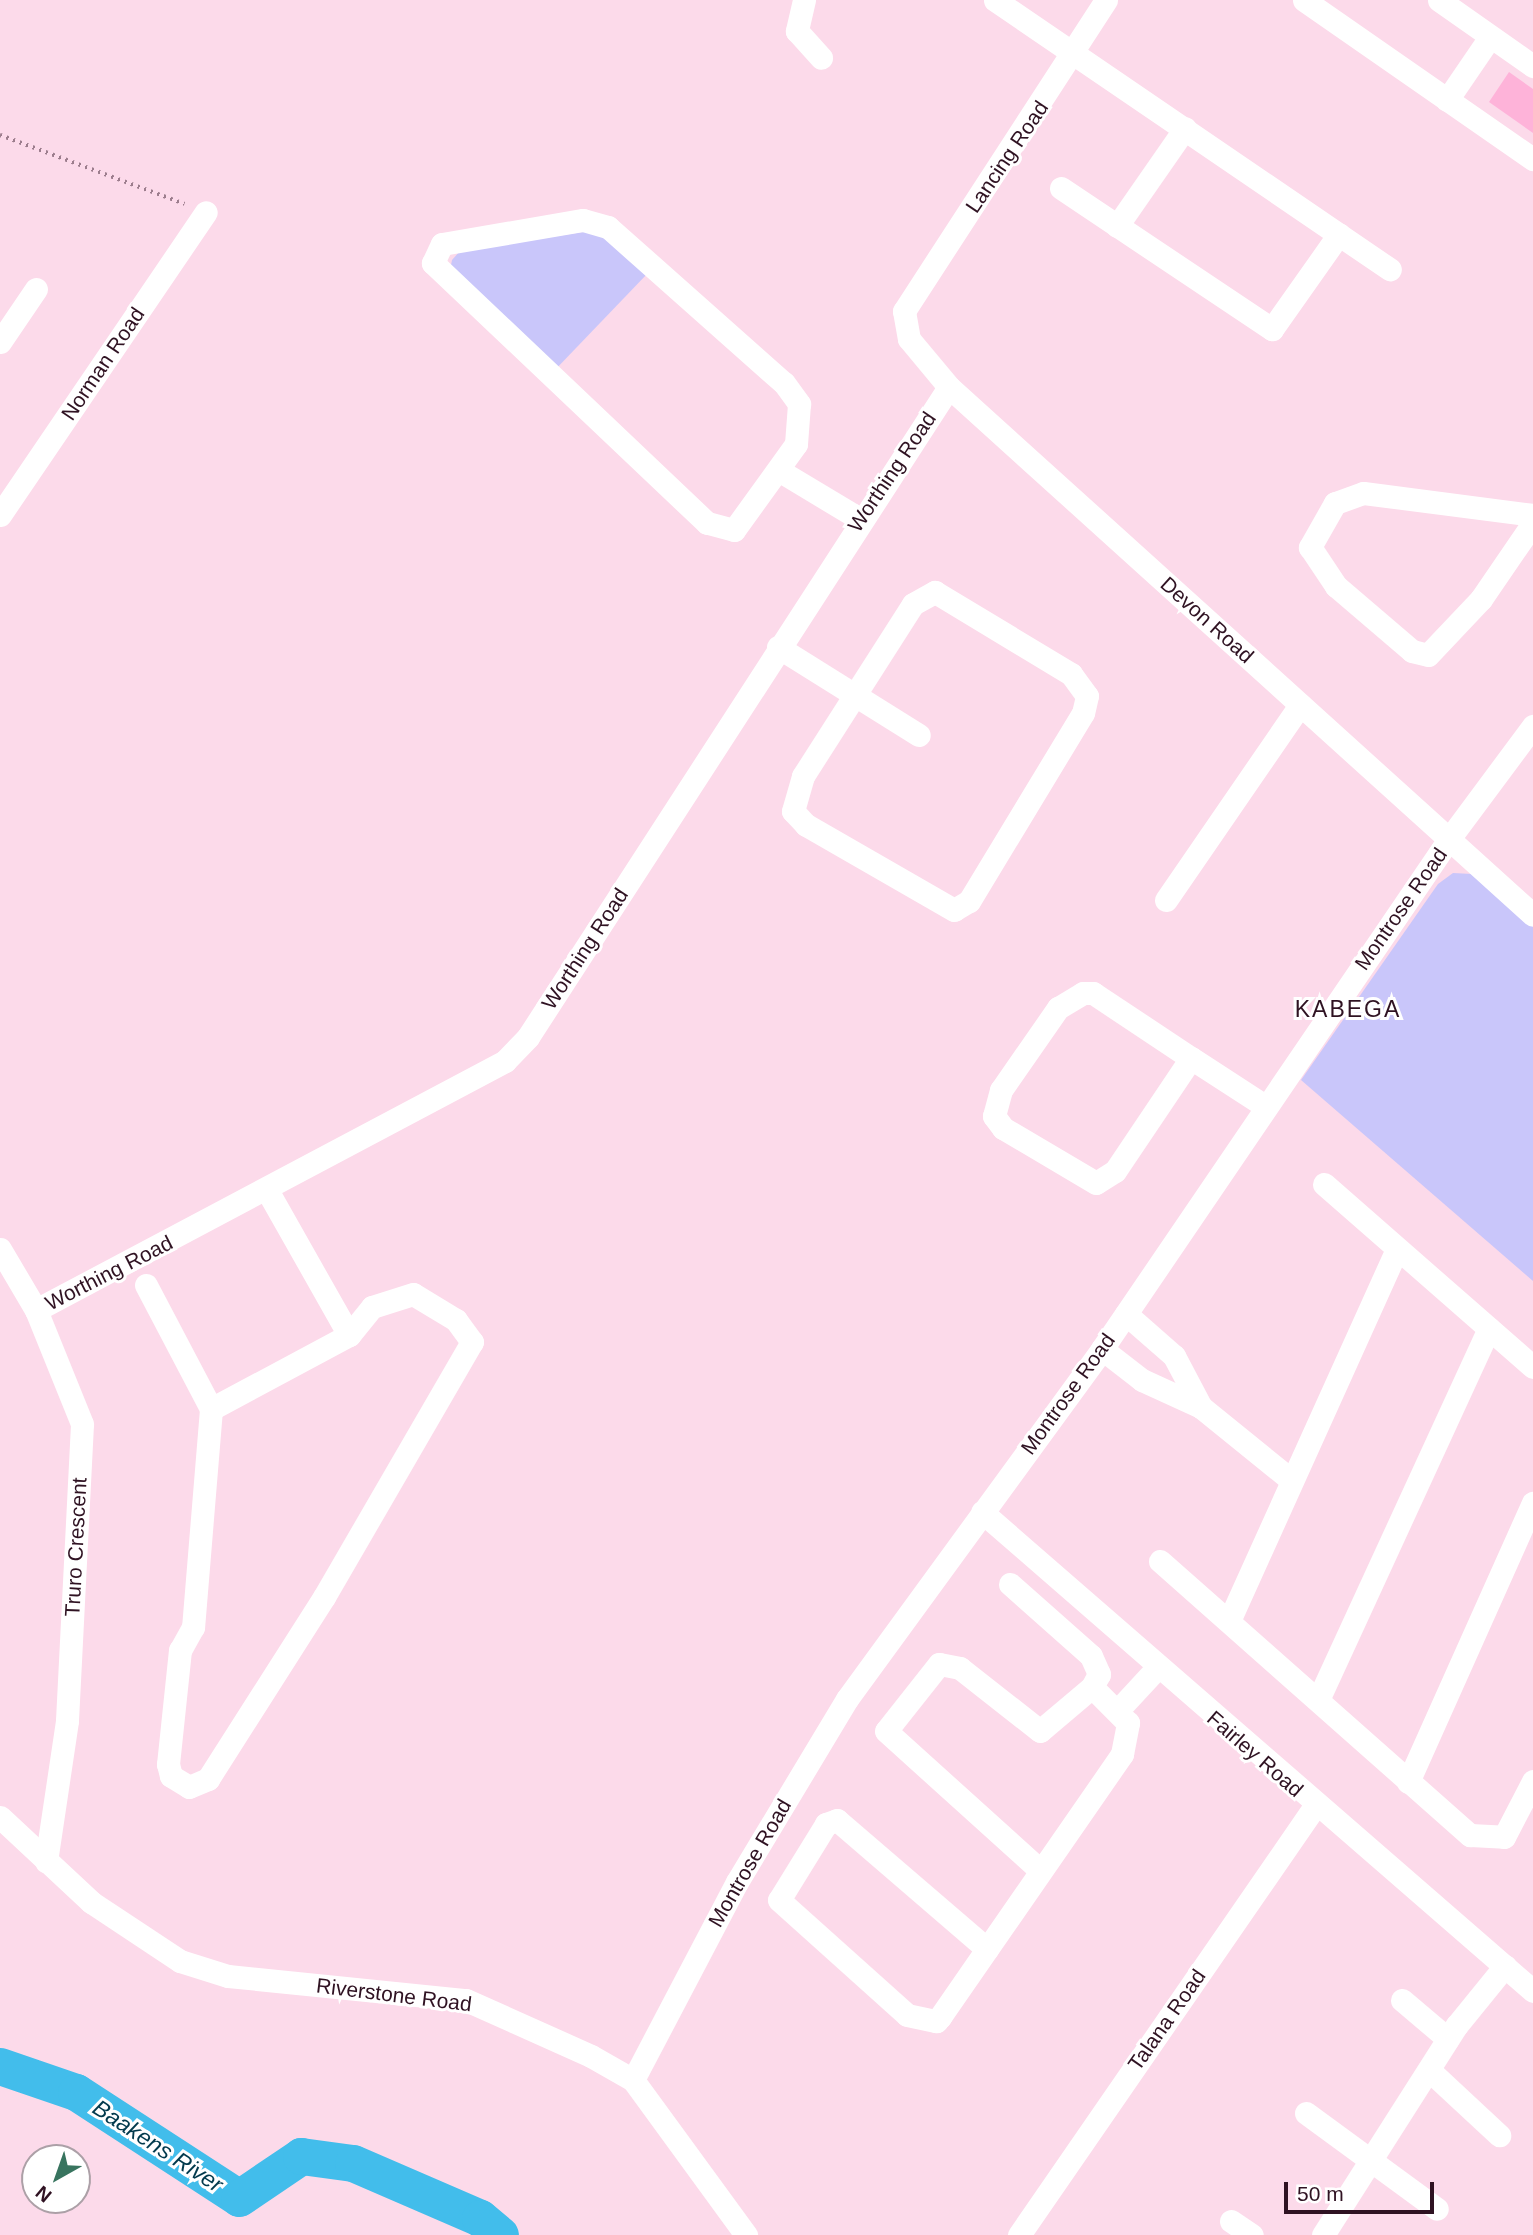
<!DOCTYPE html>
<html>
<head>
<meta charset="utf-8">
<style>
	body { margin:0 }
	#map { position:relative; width:1533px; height:2235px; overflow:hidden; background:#fcdaea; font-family:Helvetica,sans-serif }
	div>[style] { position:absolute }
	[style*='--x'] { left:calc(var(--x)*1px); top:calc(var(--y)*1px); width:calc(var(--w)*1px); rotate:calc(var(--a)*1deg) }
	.green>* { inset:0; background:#c9c6fa }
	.river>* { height:37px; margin:-18.5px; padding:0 18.5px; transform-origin:18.5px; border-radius:18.5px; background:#42bdeb }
	.building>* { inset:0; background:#feb3d9 }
	.path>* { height:3.5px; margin-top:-1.75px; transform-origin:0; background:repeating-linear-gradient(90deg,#9c7d8d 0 2px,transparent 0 7px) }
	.minor>* { height:23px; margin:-11.5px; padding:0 11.5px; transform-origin:11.5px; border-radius:11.5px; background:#fff }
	span { translate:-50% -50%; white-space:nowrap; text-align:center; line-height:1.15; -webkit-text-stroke:6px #fff; paint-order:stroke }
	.street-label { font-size:21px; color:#2f1222 }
	.neighbourhood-label { font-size:23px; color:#2f1222; letter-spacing:2px }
	.water-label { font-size:23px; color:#023a4d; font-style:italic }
	.north { position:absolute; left:21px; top:2144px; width:70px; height:70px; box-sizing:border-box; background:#fff; border:2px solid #aca0a7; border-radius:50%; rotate:220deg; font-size:19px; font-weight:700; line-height:28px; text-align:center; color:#2f1222 }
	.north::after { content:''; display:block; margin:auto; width:24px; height:32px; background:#38745f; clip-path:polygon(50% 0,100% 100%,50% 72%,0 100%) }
	.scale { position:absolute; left:1284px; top:2182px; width:150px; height:32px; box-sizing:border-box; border:4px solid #2f1222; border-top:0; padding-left:9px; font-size:21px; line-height:24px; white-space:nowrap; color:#2f1222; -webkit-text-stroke:5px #fff; paint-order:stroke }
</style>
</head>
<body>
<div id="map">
	<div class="green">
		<div style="clip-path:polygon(583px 232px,600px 232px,648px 273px,553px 372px,450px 270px,452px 260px,460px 251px)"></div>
		<div style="clip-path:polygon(1472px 874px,1533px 926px,1533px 1281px,1301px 1080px,1438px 884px,1453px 873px)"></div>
	</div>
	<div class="river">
		<div style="--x:0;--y:2066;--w:80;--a:18.9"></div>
		<div style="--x:76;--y:2092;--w:194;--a:33"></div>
		<div style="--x:239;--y:2198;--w:75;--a:-34.1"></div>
		<div style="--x:301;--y:2156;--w:52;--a:7.7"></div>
		<div style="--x:353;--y:2163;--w:138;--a:23.4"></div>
		<div style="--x:480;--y:2218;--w:26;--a:40"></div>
	</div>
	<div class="building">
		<div style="clip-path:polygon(1509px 72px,1533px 89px,1533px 133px,1489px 102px)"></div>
	</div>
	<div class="path">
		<div style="--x:0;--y:135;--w:197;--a:20.5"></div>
	</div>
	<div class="minor">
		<div style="--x:804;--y:0;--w:32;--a:103"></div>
		<div style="--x:797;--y:31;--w:36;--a:48"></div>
		<div style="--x:995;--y:0;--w:478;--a:34.3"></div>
		<div style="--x:1106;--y:0;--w:371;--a:123"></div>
		<div style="--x:904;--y:311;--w:28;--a:80"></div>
		<div style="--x:909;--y:339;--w:62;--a:50.2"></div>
		<div style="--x:949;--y:387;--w:787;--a:42.12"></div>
		<div style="--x:1304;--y:0;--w:279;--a:34.8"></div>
		<div style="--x:1439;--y:0;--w:115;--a:35.1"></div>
		<div style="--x:1447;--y:100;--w:76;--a:-55.7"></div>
		<div style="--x:1061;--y:188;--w:254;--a:33.8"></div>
		<div style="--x:1272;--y:329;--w:116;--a:-54.8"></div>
		<div style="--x:583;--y:220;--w:26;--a:16"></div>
		<div style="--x:608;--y:227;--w:235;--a:41.6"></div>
		<div style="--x:784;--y:383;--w:26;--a:54"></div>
		<div style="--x:799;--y:404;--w:40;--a:94.3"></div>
		<div style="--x:796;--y:444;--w:106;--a:125.8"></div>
		<div style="--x:734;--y:530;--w:28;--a:-165"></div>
		<div style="--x:707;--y:523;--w:378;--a:-136.5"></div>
		<div style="--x:433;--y:263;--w:21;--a:-65"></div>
		<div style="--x:442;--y:244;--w:143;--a:-9.7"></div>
		<div style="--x:1117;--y:226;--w:119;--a:-55.2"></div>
		<div style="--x:0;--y:342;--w:64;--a:-55.8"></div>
		<div style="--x:780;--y:471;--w:93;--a:31"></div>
		<div style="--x:0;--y:515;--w:366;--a:-55.8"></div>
		<div style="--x:1533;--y:515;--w:171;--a:-172.6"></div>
		<div style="--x:1363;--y:493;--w:30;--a:160"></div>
		<div style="--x:1335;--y:503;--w:51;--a:119.6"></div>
		<div style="--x:1310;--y:547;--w:47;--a:56.3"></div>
		<div style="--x:1336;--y:586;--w:100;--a:40.5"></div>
		<div style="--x:1412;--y:651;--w:16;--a:14"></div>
		<div style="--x:1428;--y:655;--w:77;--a:-46.6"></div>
		<div style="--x:1481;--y:599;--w:92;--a:-55.6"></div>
		<div style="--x:935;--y:592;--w:159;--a:31.1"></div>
		<div style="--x:1071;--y:674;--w:27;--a:54"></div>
		<div style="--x:1087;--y:696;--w:17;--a:103"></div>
		<div style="--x:1083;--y:713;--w:220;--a:121.2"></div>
		<div style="--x:969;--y:901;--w:17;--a:149"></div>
		<div style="--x:954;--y:910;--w:171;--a:-150.1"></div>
		<div style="--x:806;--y:825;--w:19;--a:-133"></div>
		<div style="--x:793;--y:811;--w:36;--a:-74"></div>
		<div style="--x:803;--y:776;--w:204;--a:-57.4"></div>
		<div style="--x:913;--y:604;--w:25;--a:-29"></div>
		<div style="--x:778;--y:647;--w:166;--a:32"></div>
		<div style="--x:1166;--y:900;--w:237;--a:-55.5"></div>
		<div style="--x:1191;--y:1058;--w:136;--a:123.9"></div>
		<div style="--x:1115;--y:1171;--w:22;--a:148"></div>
		<div style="--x:1096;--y:1183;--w:108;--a:-149.4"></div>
		<div style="--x:1003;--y:1128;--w:15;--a:-127"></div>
		<div style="--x:994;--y:1116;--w:27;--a:-75"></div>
		<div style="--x:1001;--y:1090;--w:100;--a:-55.2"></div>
		<div style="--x:1058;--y:1008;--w:29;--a:-31"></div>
		<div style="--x:1083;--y:993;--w:10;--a:0"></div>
		<div style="--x:1093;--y:993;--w:118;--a:33.6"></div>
		<div style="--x:1191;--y:1058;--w:88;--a:33"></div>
		<div style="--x:1324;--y:1184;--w:278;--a:41.2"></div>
		<div style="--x:0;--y:1249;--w:71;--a:59.5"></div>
		<div style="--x:36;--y:1310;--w:123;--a:68"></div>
		<div style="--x:82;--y:1424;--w:297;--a:92.9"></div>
		<div style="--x:67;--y:1721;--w:142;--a:98.5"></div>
		<div style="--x:146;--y:1285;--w:140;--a:62.3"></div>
		<div style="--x:211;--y:1409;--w:219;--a:94.7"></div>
		<div style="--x:193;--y:1627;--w:26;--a:119"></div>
		<div style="--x:180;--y:1650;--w:115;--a:96"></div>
		<div style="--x:168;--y:1764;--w:12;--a:76"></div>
		<div style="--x:171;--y:1776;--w:21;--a:31"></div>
		<div style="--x:189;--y:1787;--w:21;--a:-23"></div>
		<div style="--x:208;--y:1779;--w:216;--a:-57.5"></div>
		<div style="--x:324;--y:1597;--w:295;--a:-59.9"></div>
		<div style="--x:472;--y:1342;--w:27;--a:-126"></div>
		<div style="--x:456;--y:1320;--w:50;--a:-148.8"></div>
		<div style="--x:413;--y:1294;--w:43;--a:162.4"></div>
		<div style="--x:372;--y:1307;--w:36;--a:129"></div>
		<div style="--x:36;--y:1310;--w:531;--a:-27.96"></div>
		<div style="--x:505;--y:1061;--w:33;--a:-46"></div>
		<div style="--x:528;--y:1037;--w:774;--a:-57.07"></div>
		<div style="--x:1126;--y:1314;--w:64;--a:41.2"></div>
		<div style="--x:1174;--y:1356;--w:58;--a:62.1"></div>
		<div style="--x:1102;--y:1349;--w:51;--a:37.8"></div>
		<div style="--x:1142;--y:1380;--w:65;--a:24.6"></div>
		<div style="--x:1201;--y:1407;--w:116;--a:39"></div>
		<div style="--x:211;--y:1409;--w:157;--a:-28.2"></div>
		<div style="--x:349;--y:1335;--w:164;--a:-119.5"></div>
		<div style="--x:982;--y:1512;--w:730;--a:41"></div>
		<div style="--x:1160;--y:1561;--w:414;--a:41.5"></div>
		<div style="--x:1470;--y:1835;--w:34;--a:3"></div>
		<div style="--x:1504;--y:1837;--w:63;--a:-62.6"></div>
		<div style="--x:1010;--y:1584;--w:108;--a:41.6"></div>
		<div style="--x:1091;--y:1656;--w:20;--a:66"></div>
		<div style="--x:1099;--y:1674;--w:15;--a:118"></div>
		<div style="--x:1092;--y:1687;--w:68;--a:139.8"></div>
		<div style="--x:1040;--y:1731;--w:102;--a:-141.8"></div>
		<div style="--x:960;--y:1668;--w:21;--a:-169"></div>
		<div style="--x:939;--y:1664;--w:85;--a:128.3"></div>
		<div style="--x:886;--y:1731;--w:207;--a:42.1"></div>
		<div style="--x:1229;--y:1621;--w:408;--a:-65.7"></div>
		<div style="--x:1318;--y:1700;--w:409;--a:-65.3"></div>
		<div style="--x:1119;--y:1709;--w:56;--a:-47.2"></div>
		<div style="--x:1408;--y:1782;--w:306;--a:-65.9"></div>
		<div style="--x:0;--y:1817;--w:125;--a:43"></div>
		<div style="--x:91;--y:1902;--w:107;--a:33.5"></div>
		<div style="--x:180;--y:1961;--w:50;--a:17.4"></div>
		<div style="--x:228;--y:1976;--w:239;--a:5.8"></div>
		<div style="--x:466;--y:2000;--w:137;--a:24.1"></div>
		<div style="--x:591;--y:2056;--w:48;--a:29.7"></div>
		<div style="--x:633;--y:2080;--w:192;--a:53.9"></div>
		<div style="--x:987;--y:1949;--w:198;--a:-139.3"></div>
		<div style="--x:837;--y:1820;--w:12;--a:160"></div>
		<div style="--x:826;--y:1824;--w:89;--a:121.7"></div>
		<div style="--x:779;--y:1900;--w:172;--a:41.9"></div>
		<div style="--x:907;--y:2015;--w:30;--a:12"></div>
		<div style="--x:936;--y:2021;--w:6;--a:-45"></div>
		<div style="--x:940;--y:2017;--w:320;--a:-55.3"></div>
		<div style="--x:1122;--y:1754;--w:32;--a:-79"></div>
		<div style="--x:1128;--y:1723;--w:51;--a:-135"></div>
		<div style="--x:1402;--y:2000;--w:60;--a:40.3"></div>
		<div style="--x:1429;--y:2070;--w:96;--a:42.9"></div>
		<div style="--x:633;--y:2080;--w:224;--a:-62.3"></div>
		<div style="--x:737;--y:1882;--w:214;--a:-59"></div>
		<div style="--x:847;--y:1699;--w:433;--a:-53.9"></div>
		<div style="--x:1102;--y:1349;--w:617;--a:-55.77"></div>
		<div style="--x:1449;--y:839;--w:141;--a:-53.4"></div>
		<div style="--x:1306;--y:2113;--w:162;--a:36.2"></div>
		<div style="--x:1231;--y:2221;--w:25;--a:34"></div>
		<div style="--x:1019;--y:2235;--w:521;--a:-55.4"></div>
		<div style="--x:1323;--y:2235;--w:249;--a:-57.5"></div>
		<div style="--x:1457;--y:2025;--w:76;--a:-50.9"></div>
	</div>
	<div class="street-label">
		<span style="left:1007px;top:157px;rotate:-56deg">Lancing Road</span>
		<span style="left:103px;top:364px;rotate:-56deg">Norman Road</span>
		<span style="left:892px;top:472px;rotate:-56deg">Worthing Road</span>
		<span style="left:1207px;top:620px;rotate:42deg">Devon Road</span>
		<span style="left:1401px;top:909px;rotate:-55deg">Montrose Road</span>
		<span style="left:585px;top:949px;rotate:-57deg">Worthing Road</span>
		<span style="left:109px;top:1273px;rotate:-27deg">Worthing Road</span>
		<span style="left:1068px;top:1394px;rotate:-54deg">Montrose Road</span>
		<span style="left:76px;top:1547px;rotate:-87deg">Truro Crescent</span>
		<span style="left:1255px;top:1754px;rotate:41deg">Fairley Road</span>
		<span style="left:750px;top:1863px;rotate:-60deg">Montrose Road</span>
		<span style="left:394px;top:1995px;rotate:7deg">Riverstone Road</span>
		<span style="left:1167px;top:2020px;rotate:-55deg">Talana Road</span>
	</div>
	<div class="neighbourhood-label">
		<span style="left:1348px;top:1009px">KABEGA</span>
	</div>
	<div class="water-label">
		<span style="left:158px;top:2146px;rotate:33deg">Baakens River</span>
	</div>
	<div class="north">N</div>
	<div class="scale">50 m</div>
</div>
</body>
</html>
